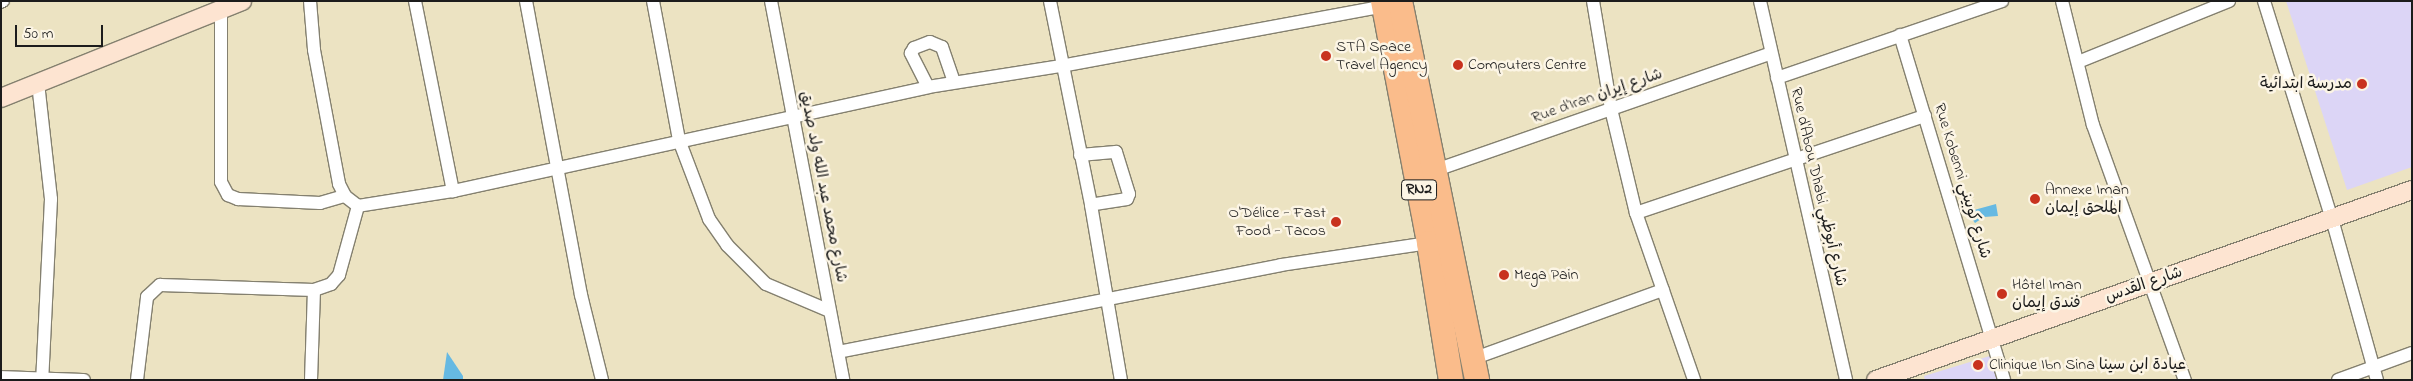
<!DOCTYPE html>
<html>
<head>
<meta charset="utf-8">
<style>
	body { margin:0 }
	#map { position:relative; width:2413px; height:381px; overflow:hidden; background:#ece3c2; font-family:"Indie Flower","Playpen Sans Arabic",sans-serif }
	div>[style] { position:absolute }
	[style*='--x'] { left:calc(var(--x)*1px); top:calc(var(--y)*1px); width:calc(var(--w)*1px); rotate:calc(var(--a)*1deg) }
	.built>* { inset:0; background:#dcd5f6 }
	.water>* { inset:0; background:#66b9e2 }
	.roads { filter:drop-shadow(1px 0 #84806f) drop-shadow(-1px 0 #84806f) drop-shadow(0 1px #84806f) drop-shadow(0 -1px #84806f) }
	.street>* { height:12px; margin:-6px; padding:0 6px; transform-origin:6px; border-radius:6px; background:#fff }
	.secondary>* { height:18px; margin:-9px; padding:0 9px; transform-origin:9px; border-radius:9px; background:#fde4d1 }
	.highway>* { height:24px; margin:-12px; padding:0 12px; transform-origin:12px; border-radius:12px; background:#fabc8b }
	.dots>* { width:14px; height:14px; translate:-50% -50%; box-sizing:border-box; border:2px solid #fcf5e5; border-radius:50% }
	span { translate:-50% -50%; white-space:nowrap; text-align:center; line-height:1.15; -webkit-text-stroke:5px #fcf5e5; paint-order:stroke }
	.shield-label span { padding:1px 4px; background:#fcf5e5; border:1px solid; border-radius:4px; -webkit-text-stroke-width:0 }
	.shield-label { font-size:15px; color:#1c1c1c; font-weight:700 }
	.poi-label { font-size:16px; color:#1c1c1c }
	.left { translate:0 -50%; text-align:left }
	.right { translate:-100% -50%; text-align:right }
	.street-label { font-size:16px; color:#1c1c1c }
	.frame { position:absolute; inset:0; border:2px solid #1c1c1c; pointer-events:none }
	.scale { position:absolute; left:15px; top:25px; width:88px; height:22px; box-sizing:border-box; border:2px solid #1c1c1c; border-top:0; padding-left:6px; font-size:15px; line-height:18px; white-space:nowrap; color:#1c1c1c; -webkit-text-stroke:4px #fcf5e5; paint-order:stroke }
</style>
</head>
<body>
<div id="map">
	<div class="built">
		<div style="clip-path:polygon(2286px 1px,2412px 1px,2412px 167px,2347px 190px)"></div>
		<div style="clip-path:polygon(1993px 355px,2001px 380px,1925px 380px,1924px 376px)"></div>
	</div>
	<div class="water">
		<div style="clip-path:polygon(1996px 204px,1998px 216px,1984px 217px,1975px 223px,1972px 219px,1970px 214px,1974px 210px)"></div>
		<div style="clip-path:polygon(447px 352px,463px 376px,463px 380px,443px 380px)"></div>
	</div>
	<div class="roads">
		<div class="street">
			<div style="--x:310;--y:1;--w:49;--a:85.3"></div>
			<div style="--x:314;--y:50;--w:136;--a:79.4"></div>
			<div style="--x:339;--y:184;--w:13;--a:63"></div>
			<div style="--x:345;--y:196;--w:16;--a:38"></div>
			<div style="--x:358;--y:206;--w:96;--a:-9"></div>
			<div style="--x:453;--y:191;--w:486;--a:-12.3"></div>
			<div style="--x:928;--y:87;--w:135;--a:-9"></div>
			<div style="--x:1061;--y:66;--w:329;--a:-10.5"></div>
			<div style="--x:415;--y:1;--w:194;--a:78.7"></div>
			<div style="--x:526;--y:1;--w:299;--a:79.4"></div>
			<div style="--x:581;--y:295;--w:88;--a:76.1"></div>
			<div style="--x:653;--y:1;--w:141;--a:79.4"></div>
			<div style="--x:679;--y:140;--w:85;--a:69.2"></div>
			<div style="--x:709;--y:219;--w:32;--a:55"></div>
			<div style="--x:727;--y:245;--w:55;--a:45"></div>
			<div style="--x:766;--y:284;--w:69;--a:22.9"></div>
			<div style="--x:771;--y:1;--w:386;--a:79.2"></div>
			<div style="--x:1050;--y:1;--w:208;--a:78.6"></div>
			<div style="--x:1091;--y:205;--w:178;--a:80.3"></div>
			<div style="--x:1593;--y:1;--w:109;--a:80.5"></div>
			<div style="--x:1611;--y:109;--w:107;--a:76.5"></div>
			<div style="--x:1636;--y:213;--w:177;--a:70.8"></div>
			<div style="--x:1760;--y:1;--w:389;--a:77.2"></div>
			<div style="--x:2062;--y:1;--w:128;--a:76"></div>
			<div style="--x:2093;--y:125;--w:271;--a:70.2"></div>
			<div style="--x:2264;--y:1;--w:228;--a:72.7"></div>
			<div style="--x:2332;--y:219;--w:167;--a:74.4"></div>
			<div style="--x:1;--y:2;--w:2;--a:-27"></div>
			<div style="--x:221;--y:9;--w:173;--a:90"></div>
			<div style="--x:221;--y:182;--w:15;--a:62"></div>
			<div style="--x:228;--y:195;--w:11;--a:22"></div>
			<div style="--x:238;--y:199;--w:82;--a:2.8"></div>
			<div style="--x:320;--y:203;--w:26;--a:-16"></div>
			<div style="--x:1900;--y:35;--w:360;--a:73.2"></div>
			<div style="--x:2078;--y:62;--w:163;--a:-22"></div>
			<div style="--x:1777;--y:78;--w:238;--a:-18.9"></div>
			<div style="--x:38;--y:83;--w:117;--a:83.6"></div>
			<div style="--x:51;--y:199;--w:181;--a:92.8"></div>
			<div style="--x:928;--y:87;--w:38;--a:-117"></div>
			<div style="--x:911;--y:53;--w:6;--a:-59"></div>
			<div style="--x:914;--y:48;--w:17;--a:-21"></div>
			<div style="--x:930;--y:42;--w:13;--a:23"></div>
			<div style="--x:942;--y:47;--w:37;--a:71"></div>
			<div style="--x:1080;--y:155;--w:36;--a:-5"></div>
			<div style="--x:1116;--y:152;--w:44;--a:72.8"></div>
			<div style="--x:1129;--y:194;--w:5;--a:112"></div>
			<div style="--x:1127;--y:199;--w:36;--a:171"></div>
			<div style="--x:1433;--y:171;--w:358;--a:-19.2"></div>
			<div style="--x:1636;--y:213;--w:305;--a:-18.6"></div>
			<div style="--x:838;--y:352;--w:451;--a:-11.1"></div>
			<div style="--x:1281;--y:265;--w:150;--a:-8.5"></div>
			<div style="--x:1472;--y:359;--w:203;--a:-19.9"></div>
			<div style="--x:1;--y:377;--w:83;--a:2.1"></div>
			<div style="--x:137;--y:380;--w:84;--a:-83.1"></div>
			<div style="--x:147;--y:297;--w:18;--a:-43"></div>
			<div style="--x:160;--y:285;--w:154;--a:1.9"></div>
			<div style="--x:314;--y:290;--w:18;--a:-19"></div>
			<div style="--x:331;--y:284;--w:12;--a:-48"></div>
			<div style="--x:339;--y:275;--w:72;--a:-74.6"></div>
			<div style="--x:311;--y:380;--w:90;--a:-88.1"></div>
			<div style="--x:2338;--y:380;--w:79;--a:-20"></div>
		</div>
		<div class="secondary">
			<div style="--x:1;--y:98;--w:260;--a:-21.9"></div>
			<div style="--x:1876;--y:380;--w:569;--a:-19.52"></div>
		</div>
		<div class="highway">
			<div style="--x:1383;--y:1;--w:246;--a:79.2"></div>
			<div style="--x:1429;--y:243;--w:139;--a:80.9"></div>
			<div style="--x:1400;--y:1;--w:387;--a:78.5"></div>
		</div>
	</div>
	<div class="dots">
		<div style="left:1326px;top:56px;background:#c8321e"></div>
		<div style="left:1458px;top:65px;background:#c8321e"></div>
		<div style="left:2362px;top:84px;background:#c8321e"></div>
		<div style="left:2035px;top:199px;background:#c8321e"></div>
		<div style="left:1336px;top:222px;background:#c8321e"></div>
		<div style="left:1504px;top:275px;background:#c8321e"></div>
		<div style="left:2002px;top:294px;background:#c8321e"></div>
		<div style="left:1978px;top:365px;background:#c8321e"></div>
	</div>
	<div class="shield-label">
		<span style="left:1419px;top:190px">RN2</span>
	</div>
	<div class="poi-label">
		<span class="left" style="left:1336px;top:56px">STA Space<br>Travel Agency</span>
		<span class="left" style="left:1468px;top:65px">Computers Centre</span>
		<span class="right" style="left:2352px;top:84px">مدرسة ابتدائية</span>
		<span class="left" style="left:2045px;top:199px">Annexe Iman<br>الملحق إيمان</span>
		<span class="right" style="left:1326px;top:222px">O'Délice - Fast<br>Food - Tacos</span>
		<span class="left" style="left:1514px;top:275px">Mega Pain</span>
		<span class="left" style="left:2012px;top:294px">Hôtel Iman<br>فندق إيمان</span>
		<span class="left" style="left:1989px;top:365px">Clinique Ibn Sina عيادة ابن سينا</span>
	</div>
	<div class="street-label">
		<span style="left:1597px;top:96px;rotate:-19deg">Rue d'Iran شارع إيران</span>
		<span style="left:1962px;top:181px;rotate:73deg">Rue Kobenni شارع كوبيني</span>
		<span style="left:823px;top:187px;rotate:79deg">شارع محمد عبد الله ولد صديق</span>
		<span style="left:1818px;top:187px;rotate:77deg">Rue d'Abou Dhabi شارع أبوظبي</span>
		<span style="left:2144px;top:285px;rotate:-19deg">شارع القدس</span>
	</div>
	<div class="frame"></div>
	<div class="scale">50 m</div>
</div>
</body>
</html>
